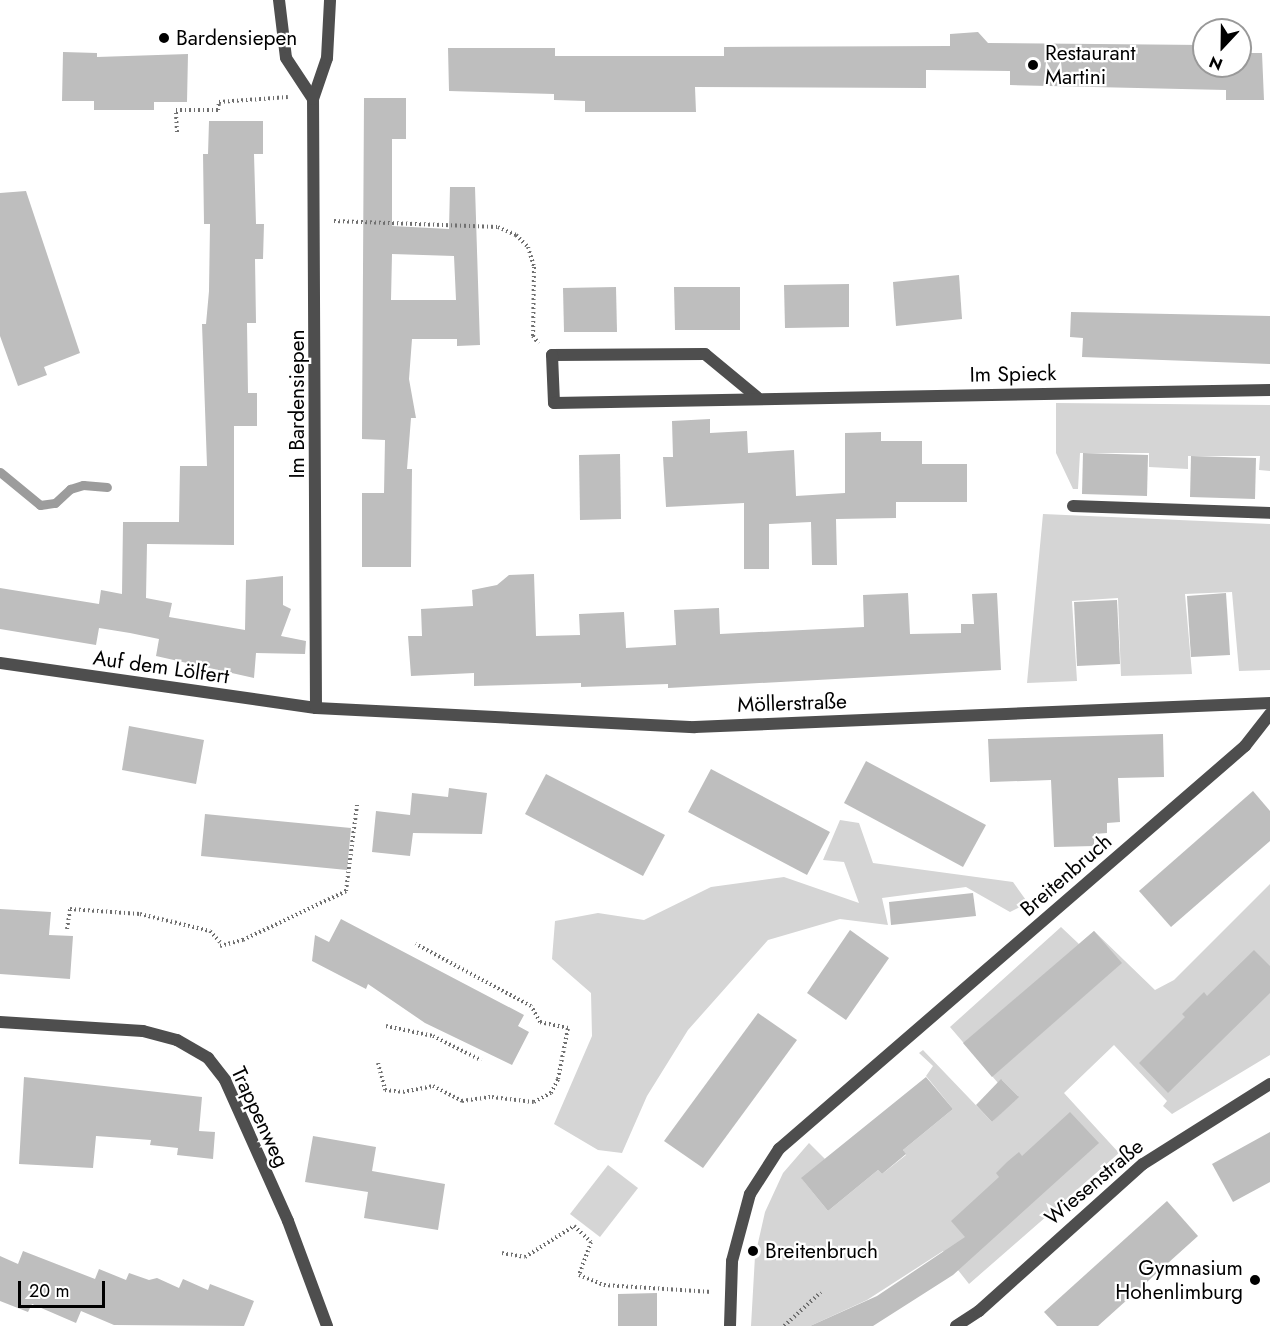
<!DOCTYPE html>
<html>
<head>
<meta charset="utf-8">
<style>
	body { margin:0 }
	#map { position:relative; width:1270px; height:1326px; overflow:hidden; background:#fff; font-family:Jost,sans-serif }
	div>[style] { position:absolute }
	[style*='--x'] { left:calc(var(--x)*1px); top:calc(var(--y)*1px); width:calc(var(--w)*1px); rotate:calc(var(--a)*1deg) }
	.green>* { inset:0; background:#d5d5d5 }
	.stream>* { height:9px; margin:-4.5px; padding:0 4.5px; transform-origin:4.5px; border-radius:4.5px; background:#9c9c9c }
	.building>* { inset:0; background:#bebebe }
	.path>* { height:4px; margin-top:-2px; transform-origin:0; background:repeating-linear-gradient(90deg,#707070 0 1.5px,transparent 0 4.5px) }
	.minor>* { height:12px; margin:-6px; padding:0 6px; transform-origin:6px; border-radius:6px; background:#4e4e4e }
	.dots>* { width:16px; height:16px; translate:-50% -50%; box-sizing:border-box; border:3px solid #fff; border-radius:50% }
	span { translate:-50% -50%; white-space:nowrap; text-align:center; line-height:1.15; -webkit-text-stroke:4.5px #fff; paint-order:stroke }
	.poi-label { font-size:21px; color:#000 }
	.left { translate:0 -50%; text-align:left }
	.right { translate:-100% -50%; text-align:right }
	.street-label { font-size:21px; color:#000 }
	.north { position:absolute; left:1192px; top:18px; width:60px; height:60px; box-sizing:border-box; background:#fff; border:2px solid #999; border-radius:50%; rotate:202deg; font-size:16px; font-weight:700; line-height:24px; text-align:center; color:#000 }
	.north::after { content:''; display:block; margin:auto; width:21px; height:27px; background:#000; clip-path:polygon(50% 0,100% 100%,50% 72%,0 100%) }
	.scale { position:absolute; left:18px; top:1281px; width:87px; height:27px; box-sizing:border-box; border:3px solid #000; border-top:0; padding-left:8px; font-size:18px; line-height:21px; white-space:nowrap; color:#000; -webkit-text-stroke:4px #fff; paint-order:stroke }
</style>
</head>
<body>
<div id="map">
	<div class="green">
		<div style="clip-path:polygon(1056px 403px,1270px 405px,1270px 471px,1259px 470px,1260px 456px,1188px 456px,1188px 469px,1149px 467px,1149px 453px,1080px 453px,1078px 489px,1073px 489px,1056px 453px)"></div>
		<div style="clip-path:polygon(1043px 514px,1270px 524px,1270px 670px,1239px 671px,1232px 592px,1185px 594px,1192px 674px,1121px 676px,1118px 598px,1072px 601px,1077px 681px,1027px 683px)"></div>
		<div style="clip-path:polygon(840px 820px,859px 823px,873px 863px,1013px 882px,1028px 903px,1010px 912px,966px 887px,882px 898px,888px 925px,840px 919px,768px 940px,688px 1030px,647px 1096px,622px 1153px,598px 1150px,554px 1124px,592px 1036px,591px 993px,552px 959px,555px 921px,598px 913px,644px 920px,711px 887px,784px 877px,859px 903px,844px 862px,823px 860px)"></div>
		<div style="clip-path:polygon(1270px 884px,1270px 1055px,1172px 1114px,1163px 1106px,1167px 1101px,1114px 1045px,1064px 1093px,1119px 1153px,969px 1284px,943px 1251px,867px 1300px,810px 1326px,751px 1326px,755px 1256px,765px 1212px,783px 1173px,809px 1143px,825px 1159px,802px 1179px,828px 1211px,878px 1170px,882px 1174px,906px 1155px,903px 1150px,953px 1109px,926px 1076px,933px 1066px,919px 1053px,923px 1050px,992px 1122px,1018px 1096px,1002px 1080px,998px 1083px,950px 1027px,1061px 927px,1079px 944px,1094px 931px,1155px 990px,1174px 980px)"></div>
		<div style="clip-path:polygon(608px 1165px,638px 1188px,600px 1237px,570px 1214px)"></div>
	</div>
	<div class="stream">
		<div style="--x:0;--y:472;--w:52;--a:39.5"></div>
		<div style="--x:40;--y:505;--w:15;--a:-8"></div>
		<div style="--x:55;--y:503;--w:21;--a:-43"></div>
		<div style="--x:70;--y:489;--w:14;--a:-17"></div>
		<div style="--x:83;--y:485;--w:24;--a:5"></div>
	</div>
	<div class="building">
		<div style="clip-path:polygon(978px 32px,988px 43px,1204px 45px,1204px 66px,1240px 66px,1240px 53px,1262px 53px,1264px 100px,1226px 100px,1226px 90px,1010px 85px,1010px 71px,926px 70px,926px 88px,695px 87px,696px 112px,585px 112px,585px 101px,554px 100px,554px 94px,449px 91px,448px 48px,555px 48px,555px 56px,724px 56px,724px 47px,950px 46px,950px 34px)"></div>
		<div style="clip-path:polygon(63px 52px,97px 53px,97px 57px,188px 54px,187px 102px,154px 102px,154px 110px,94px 110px,94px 101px,62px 101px)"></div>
		<div style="clip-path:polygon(evenodd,364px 98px,406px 98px,406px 139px,392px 139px,392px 226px,449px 229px,450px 187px,475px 187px,480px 345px,457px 346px,457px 339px,412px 339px,409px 379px,416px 418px,411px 418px,407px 469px,412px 469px,411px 567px,362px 567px,362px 493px,384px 493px,385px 440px,362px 439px,364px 98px,392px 254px,454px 256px,456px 300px,391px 300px,392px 254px)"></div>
		<div style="clip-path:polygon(209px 121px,263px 121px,263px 154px,254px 154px,256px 224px,264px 224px,263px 259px,255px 259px,256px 323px,247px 323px,248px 393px,257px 393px,257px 426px,234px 426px,234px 545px,147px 544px,146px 598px,172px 603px,169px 617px,245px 630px,246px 580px,283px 576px,283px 605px,291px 609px,281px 636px,306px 641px,305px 654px,256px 653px,254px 678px,156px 656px,159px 639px,130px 633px,99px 628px,96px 645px,0 629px,0 588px,99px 604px,101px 590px,122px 594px,123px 522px,179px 522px,180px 466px,207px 466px,202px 324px,206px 324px,209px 291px,210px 224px,204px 224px,203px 154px,208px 154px)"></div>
		<div style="clip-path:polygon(26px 191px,80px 353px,44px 367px,47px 375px,18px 386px,0 336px,0 193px)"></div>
		<div style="clip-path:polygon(959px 275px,962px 319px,896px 326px,893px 282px)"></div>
		<div style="clip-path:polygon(849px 284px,849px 327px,785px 328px,784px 285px)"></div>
		<div style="clip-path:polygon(616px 287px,617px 332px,564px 332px,563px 288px)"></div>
		<div style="clip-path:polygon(674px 287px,740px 287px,740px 330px,675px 330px)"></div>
		<div style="clip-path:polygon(1071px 312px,1270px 316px,1270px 364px,1082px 357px,1083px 338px,1070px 337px)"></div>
		<div style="clip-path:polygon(710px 419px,710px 433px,747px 431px,748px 453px,794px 450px,796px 496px,845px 493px,845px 433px,881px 432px,881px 441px,922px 441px,922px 464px,967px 464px,967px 502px,896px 502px,896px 518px,836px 519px,837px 565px,812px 565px,811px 522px,769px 524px,769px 569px,744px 569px,744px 503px,666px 507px,663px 457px,673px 457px,672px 421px)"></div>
		<div style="clip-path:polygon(1083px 453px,1148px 455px,1147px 496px,1082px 494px)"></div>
		<div style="clip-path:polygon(620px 454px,621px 519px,580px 520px,579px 455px)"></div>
		<div style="clip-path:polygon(1191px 456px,1256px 458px,1255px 499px,1190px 497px)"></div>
		<div style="clip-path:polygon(534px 574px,536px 636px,580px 635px,579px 614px,624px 612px,626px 648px,676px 645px,674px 610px,719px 608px,720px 634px,864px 627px,863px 595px,908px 593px,910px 634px,961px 633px,961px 624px,974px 624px,972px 594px,997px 593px,1001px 670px,668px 688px,668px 684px,581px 687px,581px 683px,474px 686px,474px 673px,411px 676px,408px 636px,422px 636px,421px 609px,473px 606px,472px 590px,497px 585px,509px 575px)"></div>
		<div style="clip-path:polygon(1226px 593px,1230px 655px,1191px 657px,1187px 596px)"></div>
		<div style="clip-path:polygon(1117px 600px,1120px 664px,1077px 666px,1074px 602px)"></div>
		<div style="clip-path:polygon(129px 726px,204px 740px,196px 784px,122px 770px)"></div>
		<div style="clip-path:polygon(1163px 734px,1164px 777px,1118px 778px,1120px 822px,1107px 823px,1107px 833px,1094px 834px,1094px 846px,1054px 847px,1051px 780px,990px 782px,988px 739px)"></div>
		<div style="clip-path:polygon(866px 761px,986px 825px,963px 867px,844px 803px)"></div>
		<div style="clip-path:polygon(711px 769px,830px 832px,807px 875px,688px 812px)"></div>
		<div style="clip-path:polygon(546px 774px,665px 835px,643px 876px,525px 814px)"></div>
		<div style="clip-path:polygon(449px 788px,487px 793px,482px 834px,413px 833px,410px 856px,372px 852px,376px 811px,410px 815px,412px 793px,448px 797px)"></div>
		<div style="clip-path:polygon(1253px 791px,1270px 811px,1270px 841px,1171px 927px,1139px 891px)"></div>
		<div style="clip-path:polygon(205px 814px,351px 828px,347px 870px,201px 856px)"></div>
		<div style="clip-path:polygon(973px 893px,976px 916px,891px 925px,889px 902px)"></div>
		<div style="clip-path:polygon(0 909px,51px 912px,49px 935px,73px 936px,70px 979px,0 974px)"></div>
		<div style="clip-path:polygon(341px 919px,524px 1015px,518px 1026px,529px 1032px,512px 1065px,425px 1023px,368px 984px,366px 989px,312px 961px,315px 935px,329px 942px)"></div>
		<div style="clip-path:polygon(850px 930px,889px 958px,846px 1020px,807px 993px)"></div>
		<div style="clip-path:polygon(1094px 931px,1122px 963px,992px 1077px,963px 1043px)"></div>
		<div style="clip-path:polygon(1254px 950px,1270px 966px,1270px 993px,1168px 1093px,1139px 1063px,1185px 1017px,1182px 1014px,1204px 992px,1207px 996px)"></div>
		<div style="clip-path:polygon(758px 1013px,797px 1040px,703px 1168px,664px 1141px)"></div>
		<div style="clip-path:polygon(24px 1077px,202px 1097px,199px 1131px,215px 1132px,213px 1159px,177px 1155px,178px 1148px,150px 1145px,151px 1140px,96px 1136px,93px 1168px,19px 1164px)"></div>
		<div style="clip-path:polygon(926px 1077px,953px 1109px,903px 1150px,906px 1154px,882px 1174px,878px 1170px,828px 1211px,801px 1178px)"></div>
		<div style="clip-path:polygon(1001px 1079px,1019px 1097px,992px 1122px,976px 1105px)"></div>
		<div style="clip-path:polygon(1070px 1112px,1099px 1143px,953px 1275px,873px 1326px,810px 1326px,877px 1296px,965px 1237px,951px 1221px,999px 1177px,996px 1173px,1007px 1162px,1019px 1152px,1022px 1156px)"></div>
		<div style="clip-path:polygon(1270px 1132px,1270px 1182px,1233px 1202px,1212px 1164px)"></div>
		<div style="clip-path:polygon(313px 1136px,376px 1147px,372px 1171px,445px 1184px,438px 1230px,364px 1218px,368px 1192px,305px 1182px)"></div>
		<div style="clip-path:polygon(1167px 1201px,1198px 1236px,1098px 1326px,1057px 1326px,1044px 1312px)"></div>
		<div style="clip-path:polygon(23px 1251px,95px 1279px,99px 1269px,126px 1280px,129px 1273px,149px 1280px,157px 1278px,179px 1288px,183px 1279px,208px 1290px,210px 1284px,254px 1301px,244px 1326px,114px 1325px,81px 1311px,76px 1323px,32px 1304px,28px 1312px,0 1301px,0 1256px,18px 1264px)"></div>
		<div style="clip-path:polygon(657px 1293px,657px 1326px,618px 1326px,618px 1294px)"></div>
	</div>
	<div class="path">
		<div style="--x:177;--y:132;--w:22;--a:-93"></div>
		<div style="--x:176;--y:110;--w:42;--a:0"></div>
		<div style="--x:218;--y:110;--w:8;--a:-83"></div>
		<div style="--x:219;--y:102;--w:69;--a:-4.1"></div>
		<div style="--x:334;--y:221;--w:164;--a:2.1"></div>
		<div style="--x:498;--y:227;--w:20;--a:24"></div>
		<div style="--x:516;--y:235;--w:17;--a:45"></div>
		<div style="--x:528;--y:247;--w:21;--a:73"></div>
		<div style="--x:534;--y:267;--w:69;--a:90.8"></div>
		<div style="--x:533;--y:336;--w:9;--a:54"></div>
		<div style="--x:67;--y:929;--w:20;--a:-81"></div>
		<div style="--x:70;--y:909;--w:70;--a:4.1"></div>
		<div style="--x:140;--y:914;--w:72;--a:13.7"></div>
		<div style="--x:210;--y:931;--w:15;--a:48"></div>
		<div style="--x:220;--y:946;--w:24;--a:-15"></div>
		<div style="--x:243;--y:940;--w:114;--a:-25.4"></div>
		<div style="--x:346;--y:891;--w:87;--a:-82.7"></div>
		<div style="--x:386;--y:1026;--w:48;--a:12"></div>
		<div style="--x:433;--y:1036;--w:54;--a:26.6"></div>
		<div style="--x:378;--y:1063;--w:28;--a:75"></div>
		<div style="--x:385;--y:1090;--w:18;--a:6"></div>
		<div style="--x:403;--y:1092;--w:31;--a:-11"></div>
		<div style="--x:433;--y:1086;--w:33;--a:27"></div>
		<div style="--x:462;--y:1101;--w:30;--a:-8"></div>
		<div style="--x:492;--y:1097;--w:42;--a:6.8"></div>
		<div style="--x:534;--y:1102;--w:19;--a:-28"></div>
		<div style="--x:551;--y:1093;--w:16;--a:-63"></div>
		<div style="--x:558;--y:1079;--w:52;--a:-78.9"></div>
		<div style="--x:568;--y:1028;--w:29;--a:-168"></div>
		<div style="--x:540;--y:1022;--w:18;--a:-119"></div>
		<div style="--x:531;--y:1006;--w:131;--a:-151.7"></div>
		<div style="--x:502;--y:1253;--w:23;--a:10"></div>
		<div style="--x:525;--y:1257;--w:58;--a:-32.3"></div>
		<div style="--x:574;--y:1226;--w:23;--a:43"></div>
		<div style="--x:591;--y:1242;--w:35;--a:110"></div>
		<div style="--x:579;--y:1275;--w:27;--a:22"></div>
		<div style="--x:604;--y:1285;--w:108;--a:3.7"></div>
		<div style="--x:784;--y:1326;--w:50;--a:-42.6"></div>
	</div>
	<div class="minor">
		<div style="--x:279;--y:0;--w:58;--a:83.1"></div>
		<div style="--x:286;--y:58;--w:49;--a:56.6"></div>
		<div style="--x:757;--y:397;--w:67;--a:-140.4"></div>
		<div style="--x:705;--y:354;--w:153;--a:179.6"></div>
		<div style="--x:552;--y:355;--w:48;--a:87.6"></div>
		<div style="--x:554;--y:403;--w:716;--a:-1.04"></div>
		<div style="--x:1073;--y:506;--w:197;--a:2"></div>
		<div style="--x:0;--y:663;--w:319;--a:8.1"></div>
		<div style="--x:316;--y:708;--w:379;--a:2.9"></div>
		<div style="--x:695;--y:727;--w:576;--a:-2.39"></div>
		<div style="--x:316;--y:708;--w:609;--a:-90.28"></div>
		<div style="--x:313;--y:99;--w:43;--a:-71.1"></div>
		<div style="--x:327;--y:58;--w:58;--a:-87"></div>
		<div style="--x:0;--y:1022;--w:143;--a:3.6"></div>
		<div style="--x:143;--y:1031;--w:35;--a:15"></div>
		<div style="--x:177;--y:1040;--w:36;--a:30"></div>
		<div style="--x:208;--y:1058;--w:28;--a:52"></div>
		<div style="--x:225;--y:1080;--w:154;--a:65.9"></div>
		<div style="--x:288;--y:1221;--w:112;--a:69.6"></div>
		<div style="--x:730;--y:1326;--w:65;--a:-88.2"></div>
		<div style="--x:732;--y:1261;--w:69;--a:-75"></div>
		<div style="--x:750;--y:1194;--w:54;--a:-57.2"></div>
		<div style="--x:779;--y:1149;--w:616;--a:-40.85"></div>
		<div style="--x:1245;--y:746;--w:41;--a:-52"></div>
		<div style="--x:956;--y:1326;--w:27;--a:-33"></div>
		<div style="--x:979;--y:1311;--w:220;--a:-41.9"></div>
		<div style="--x:1143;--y:1164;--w:150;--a:-32.2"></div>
	</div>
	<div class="dots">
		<div style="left:164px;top:38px;background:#000"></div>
		<div style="left:1033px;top:65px;background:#000"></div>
		<div style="left:753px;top:1251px;background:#000"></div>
		<div style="left:1255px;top:1280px;background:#000"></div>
	</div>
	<div class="poi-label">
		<span class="left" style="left:176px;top:38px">Bardensiepen</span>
		<span class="left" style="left:1045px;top:65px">Restaurant<br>Martini</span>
		<span class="left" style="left:765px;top:1251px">Breitenbruch</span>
		<span class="right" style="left:1243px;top:1280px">Gymnasium<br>Hohenlimburg</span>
	</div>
	<div class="street-label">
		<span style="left:1013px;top:374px;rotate:-1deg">Im Spieck</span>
		<span style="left:297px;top:404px;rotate:-90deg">Im Bardensiepen</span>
		<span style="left:161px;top:667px;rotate:8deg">Auf dem Lölfert</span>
		<span style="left:792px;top:703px;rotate:-2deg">Möllerstraße</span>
		<span style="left:1066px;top:875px;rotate:-41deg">Breitenbruch</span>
		<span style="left:260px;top:1117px;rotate:65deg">Trappenweg</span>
		<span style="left:1094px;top:1182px;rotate:-40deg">Wiesenstraße</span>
	</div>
	<div class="north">N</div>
	<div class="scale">20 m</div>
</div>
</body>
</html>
